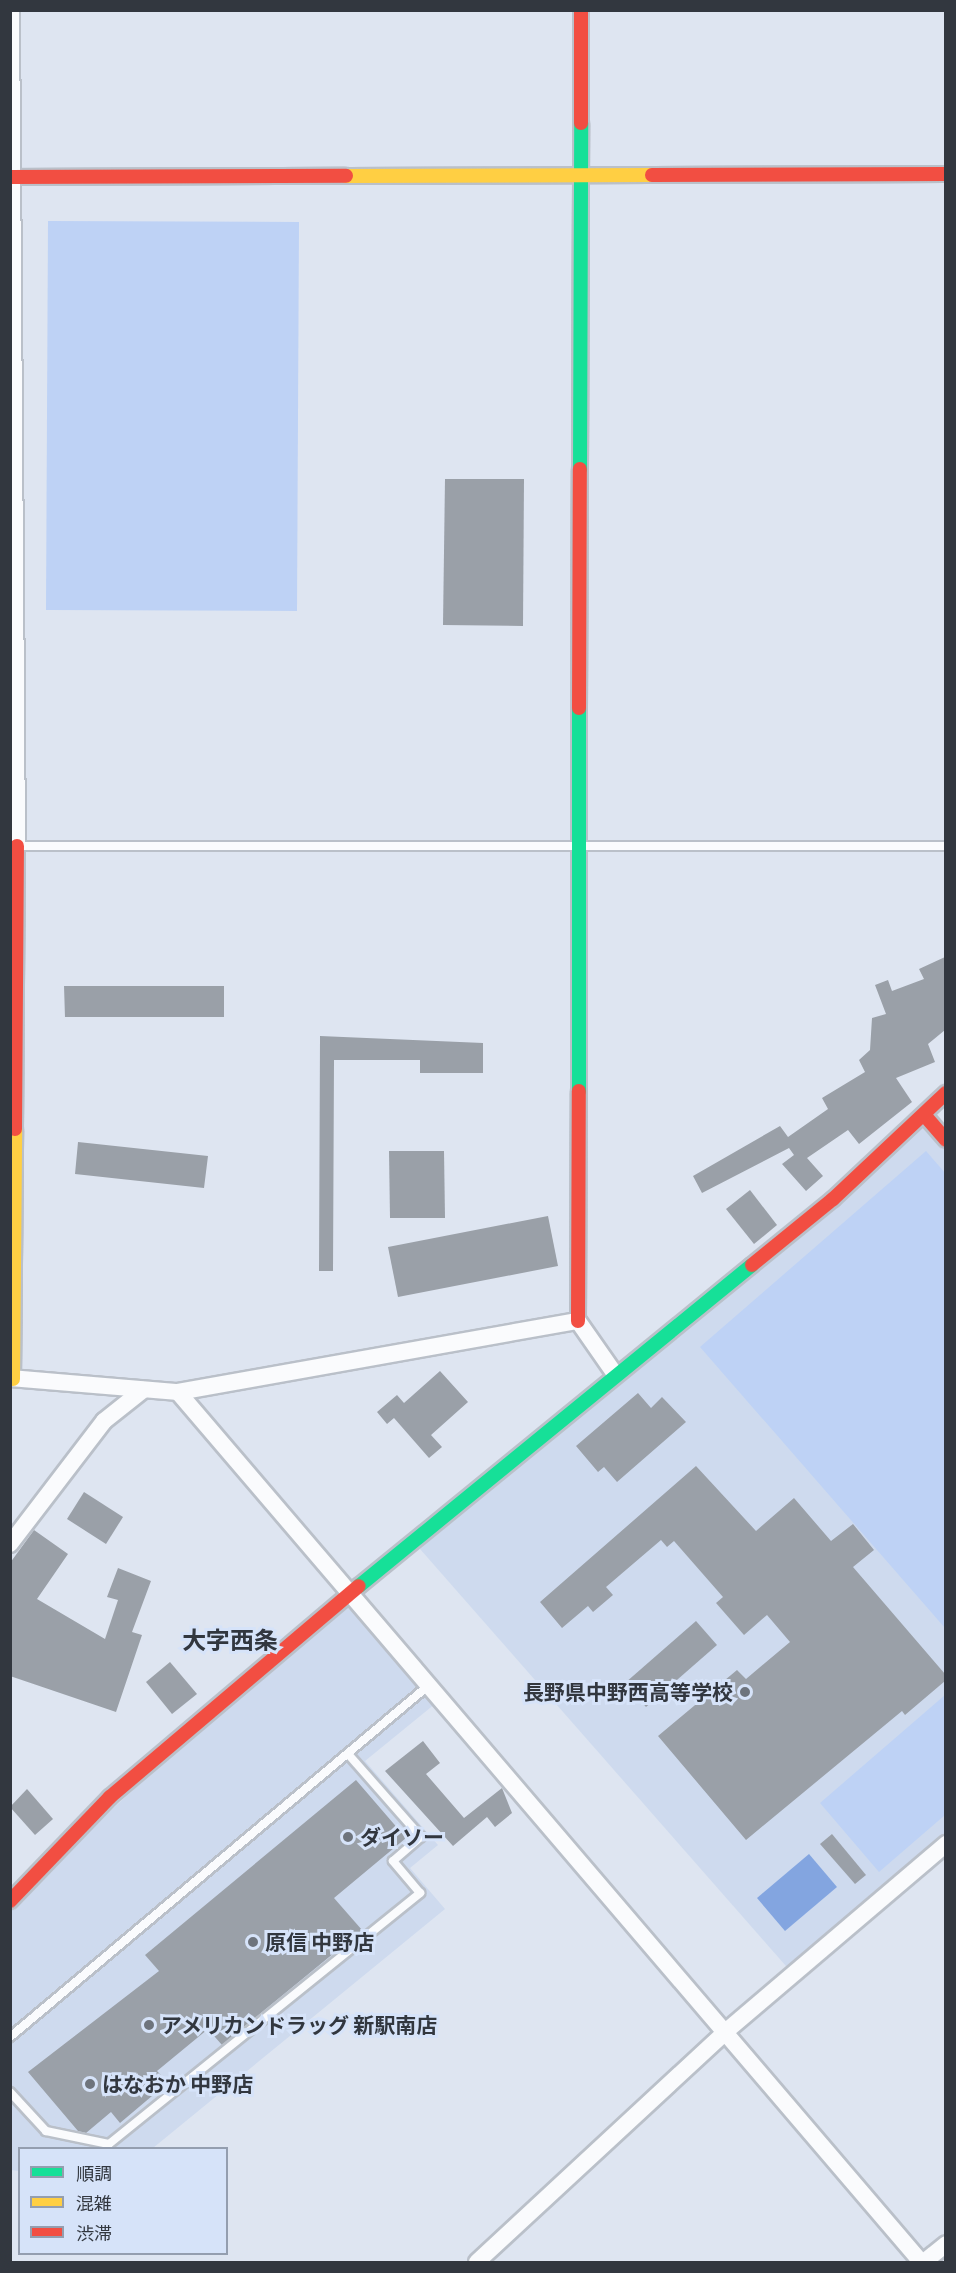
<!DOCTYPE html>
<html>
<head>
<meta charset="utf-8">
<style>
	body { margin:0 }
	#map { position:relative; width:956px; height:2273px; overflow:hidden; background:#dee5f1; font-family:Manrope,"Noto Sans JP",sans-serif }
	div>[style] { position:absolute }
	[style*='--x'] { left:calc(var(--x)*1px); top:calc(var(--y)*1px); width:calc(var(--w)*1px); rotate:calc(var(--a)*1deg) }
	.built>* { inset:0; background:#cedaee }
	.green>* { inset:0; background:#bed2f5 }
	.water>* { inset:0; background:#83a5e0 }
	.building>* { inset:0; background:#9aa0a8 }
	.roads { filter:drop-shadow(2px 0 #bac0c9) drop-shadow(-2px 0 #bac0c9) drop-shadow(0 2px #bac0c9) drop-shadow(0 -2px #bac0c9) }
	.lane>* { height:8px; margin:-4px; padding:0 4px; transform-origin:4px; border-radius:4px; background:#fafbfd }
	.street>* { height:16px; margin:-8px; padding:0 8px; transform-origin:8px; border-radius:8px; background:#fafbfd }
	.fast>* { height:14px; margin:-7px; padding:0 7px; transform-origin:7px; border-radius:7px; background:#16e098 }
	.slow>* { height:14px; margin:-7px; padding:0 7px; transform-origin:7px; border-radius:7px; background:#ffcf43 }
	.jam>* { height:14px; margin:-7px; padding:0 7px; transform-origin:7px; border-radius:7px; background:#f24e42 }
	.dots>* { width:16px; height:16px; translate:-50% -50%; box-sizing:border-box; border:3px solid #d6e3f9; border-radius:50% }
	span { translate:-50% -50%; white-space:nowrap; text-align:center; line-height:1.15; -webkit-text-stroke:6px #d6e3f9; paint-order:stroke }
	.poi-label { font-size:21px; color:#32373f; font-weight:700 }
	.right { translate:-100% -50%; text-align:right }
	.left { translate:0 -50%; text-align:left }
	.quarter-label { font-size:24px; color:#32373f; font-weight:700 }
	.frame { position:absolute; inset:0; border:12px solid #32373f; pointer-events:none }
	.legend { position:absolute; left:18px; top:2147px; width:210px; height:108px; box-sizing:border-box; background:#d6e3f9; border:2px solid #949eaf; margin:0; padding:8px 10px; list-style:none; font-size:18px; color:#32373f }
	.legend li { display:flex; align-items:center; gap:12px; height:30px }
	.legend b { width:30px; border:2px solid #949eaf }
</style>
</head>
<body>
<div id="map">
	<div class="built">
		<div style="clip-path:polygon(926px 1117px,945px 1140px,945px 1844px,793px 1974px,413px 1541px)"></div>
		<div style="clip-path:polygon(351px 1592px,441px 1699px,365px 1761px,438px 1845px,410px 1868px,445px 1909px,153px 2148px,20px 2148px,19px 2171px,11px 2170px,11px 1901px)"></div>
	</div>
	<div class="green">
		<div style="clip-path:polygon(48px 221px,299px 222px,297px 611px,46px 610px)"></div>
		<div style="clip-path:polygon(926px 1151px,946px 1174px,945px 1628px,700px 1347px)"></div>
		<div style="clip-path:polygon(945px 1695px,945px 1815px,879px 1872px,820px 1803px)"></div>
	</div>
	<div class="water">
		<div style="clip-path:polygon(809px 1854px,837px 1887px,785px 1931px,757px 1898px)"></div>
	</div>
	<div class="building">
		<div style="clip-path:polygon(445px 479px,524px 479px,523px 626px,443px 625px)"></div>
		<div style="clip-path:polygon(945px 957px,945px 1030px,928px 1044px,935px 1062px,896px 1078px,912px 1102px,859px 1144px,848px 1130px,807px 1158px,823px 1176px,806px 1191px,782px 1164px,794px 1155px,789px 1148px,702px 1193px,693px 1176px,780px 1126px,788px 1137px,828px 1109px,822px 1098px,865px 1072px,859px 1060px,870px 1050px,872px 1018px,886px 1014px,875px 985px,888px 980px,892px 991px,924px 979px,919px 969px)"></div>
		<div style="clip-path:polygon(64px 986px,224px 986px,224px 1017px,65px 1017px)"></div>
		<div style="clip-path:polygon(320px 1036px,483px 1043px,483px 1073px,420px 1073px,420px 1060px,334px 1060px,333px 1271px,319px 1271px)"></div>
		<div style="clip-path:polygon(78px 1142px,208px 1156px,204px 1188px,75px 1174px)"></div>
		<div style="clip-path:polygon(389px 1151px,444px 1151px,445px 1218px,390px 1218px)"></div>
		<div style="clip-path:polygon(750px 1190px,777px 1225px,754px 1244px,726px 1209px)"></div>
		<div style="clip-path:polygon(548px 1216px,558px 1266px,398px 1297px,388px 1247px)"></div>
		<div style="clip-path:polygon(440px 1371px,468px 1402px,431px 1435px,442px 1447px,429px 1458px,394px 1418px,387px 1424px,377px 1412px,397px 1395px,404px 1403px)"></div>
		<div style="clip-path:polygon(638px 1393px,651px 1408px,662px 1397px,686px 1422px,617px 1482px,604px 1467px,598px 1472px,576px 1446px)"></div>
		<div style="clip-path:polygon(696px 1466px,756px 1531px,794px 1498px,831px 1541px,853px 1524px,874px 1550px,853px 1567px,945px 1674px,945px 1681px,905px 1715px,902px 1711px,746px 1840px,658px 1736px,737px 1670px,746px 1679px,790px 1642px,767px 1615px,744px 1635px,716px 1603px,723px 1597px,674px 1541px,667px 1547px,661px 1540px,606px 1587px,613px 1595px,593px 1612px,588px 1606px,562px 1628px,540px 1602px)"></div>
		<div style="clip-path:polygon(84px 1492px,123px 1517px,106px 1544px,67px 1519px)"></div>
		<div style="clip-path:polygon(34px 1530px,68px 1554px,37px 1599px,105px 1639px,118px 1600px,107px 1597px,118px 1568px,151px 1581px,132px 1632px,142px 1635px,116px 1712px,10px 1676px,10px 1563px)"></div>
		<div style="clip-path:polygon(696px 1621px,717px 1645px,646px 1707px,625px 1683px)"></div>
		<div style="clip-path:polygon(170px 1662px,197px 1694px,172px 1714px,146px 1682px)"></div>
		<div style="clip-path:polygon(423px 1741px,440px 1763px,426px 1774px,464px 1818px,502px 1788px,512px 1813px,495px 1827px,487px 1817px,453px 1846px,385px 1771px)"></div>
		<div style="clip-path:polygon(356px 1780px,406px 1838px,334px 1898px,362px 1930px,222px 2045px,208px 2029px,157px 2071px,162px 2076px,146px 2089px,152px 2096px,120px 2123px,111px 2112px,86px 2133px,78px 2131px,28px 2072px,159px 1971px,145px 1955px)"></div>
		<div style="clip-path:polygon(27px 1789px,53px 1819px,35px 1835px,10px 1807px)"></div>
		<div style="clip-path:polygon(832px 1834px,866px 1875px,855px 1884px,820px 1844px)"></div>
	</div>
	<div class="roads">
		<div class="lane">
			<div style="--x:17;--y:846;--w:929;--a:0"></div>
			<div style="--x:10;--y:2037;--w:547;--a:-40.03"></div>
			<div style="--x:10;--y:2092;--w:53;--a:47.3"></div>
			<div style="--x:46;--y:2131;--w:64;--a:11.7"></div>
			<div style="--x:109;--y:2144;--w:400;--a:-38.9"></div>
			<div style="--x:420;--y:1893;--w:42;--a:-130.2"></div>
			<div style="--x:393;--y:1861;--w:37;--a:-41"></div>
			<div style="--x:421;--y:1837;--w:111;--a:-131.3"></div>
		</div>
		<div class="street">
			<div style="--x:11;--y:10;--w:836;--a:89.59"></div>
			<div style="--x:10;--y:1378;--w:169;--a:4.8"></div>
			<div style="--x:178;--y:1392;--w:406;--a:-10.1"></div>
			<div style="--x:578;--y:1321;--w:65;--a:55.1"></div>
			<div style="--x:178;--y:1392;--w:1144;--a:49.5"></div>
			<div style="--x:10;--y:1544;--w:155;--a:-52.6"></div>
			<div style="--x:104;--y:1421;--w:50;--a:-38.5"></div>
			<div style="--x:477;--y:2262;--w:337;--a:-42.8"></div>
			<div style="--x:724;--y:2033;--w:292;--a:-40.4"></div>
			<div style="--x:924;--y:2262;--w:28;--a:-39"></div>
		</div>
		<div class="fast">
			<div style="--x:580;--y:469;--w:346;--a:-89.8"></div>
			<div style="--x:579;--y:1091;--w:383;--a:-90"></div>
			<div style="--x:359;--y:1586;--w:507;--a:-39.24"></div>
		</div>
		<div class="slow">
			<div style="--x:346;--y:176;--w:306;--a:-0.2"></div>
			<div style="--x:13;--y:1379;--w:250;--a:-89.5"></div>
		</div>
		<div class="jam">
			<div style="--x:581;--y:123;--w:113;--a:-90"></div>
			<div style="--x:652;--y:175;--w:294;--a:-0.2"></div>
			<div style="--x:10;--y:177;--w:336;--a:-0.2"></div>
			<div style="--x:579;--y:708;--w:239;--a:-89.8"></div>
			<div style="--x:926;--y:1117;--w:30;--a:49"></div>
			<div style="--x:15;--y:1129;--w:283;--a:-89.6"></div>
			<div style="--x:752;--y:1265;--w:104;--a:-39.2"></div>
			<div style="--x:833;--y:1199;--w:155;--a:-43.2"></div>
			<div style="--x:578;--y:1321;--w:230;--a:-89.8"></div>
			<div style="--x:10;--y:1901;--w:144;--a:-46.1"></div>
			<div style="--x:110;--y:1797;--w:326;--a:-40.3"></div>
		</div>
	</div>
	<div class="dots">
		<div style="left:745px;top:1692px;background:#6e747d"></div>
		<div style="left:348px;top:1837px;background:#6e747d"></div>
		<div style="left:253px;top:1942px;background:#6e747d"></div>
		<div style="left:149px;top:2025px;background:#6e747d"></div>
		<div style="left:90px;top:2084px;background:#6e747d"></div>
	</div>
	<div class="poi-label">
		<span class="right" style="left:733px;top:1692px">長野県中野西高等学校</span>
		<span class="left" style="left:360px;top:1837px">ダイソー</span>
		<span class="left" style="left:265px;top:1942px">原信 中野店</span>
		<span class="left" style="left:161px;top:2025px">アメリカンドラッグ 新駅南店</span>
		<span class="left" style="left:102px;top:2084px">はなおか 中野店</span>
	</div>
	<div class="quarter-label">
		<span style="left:230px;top:1640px">大字西条</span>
	</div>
	<div class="frame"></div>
	<ul class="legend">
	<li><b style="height:8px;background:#16e098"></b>順調</li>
	<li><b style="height:8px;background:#ffcf43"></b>混雑</li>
	<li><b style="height:8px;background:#f24e42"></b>渋滞</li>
	</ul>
</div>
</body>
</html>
